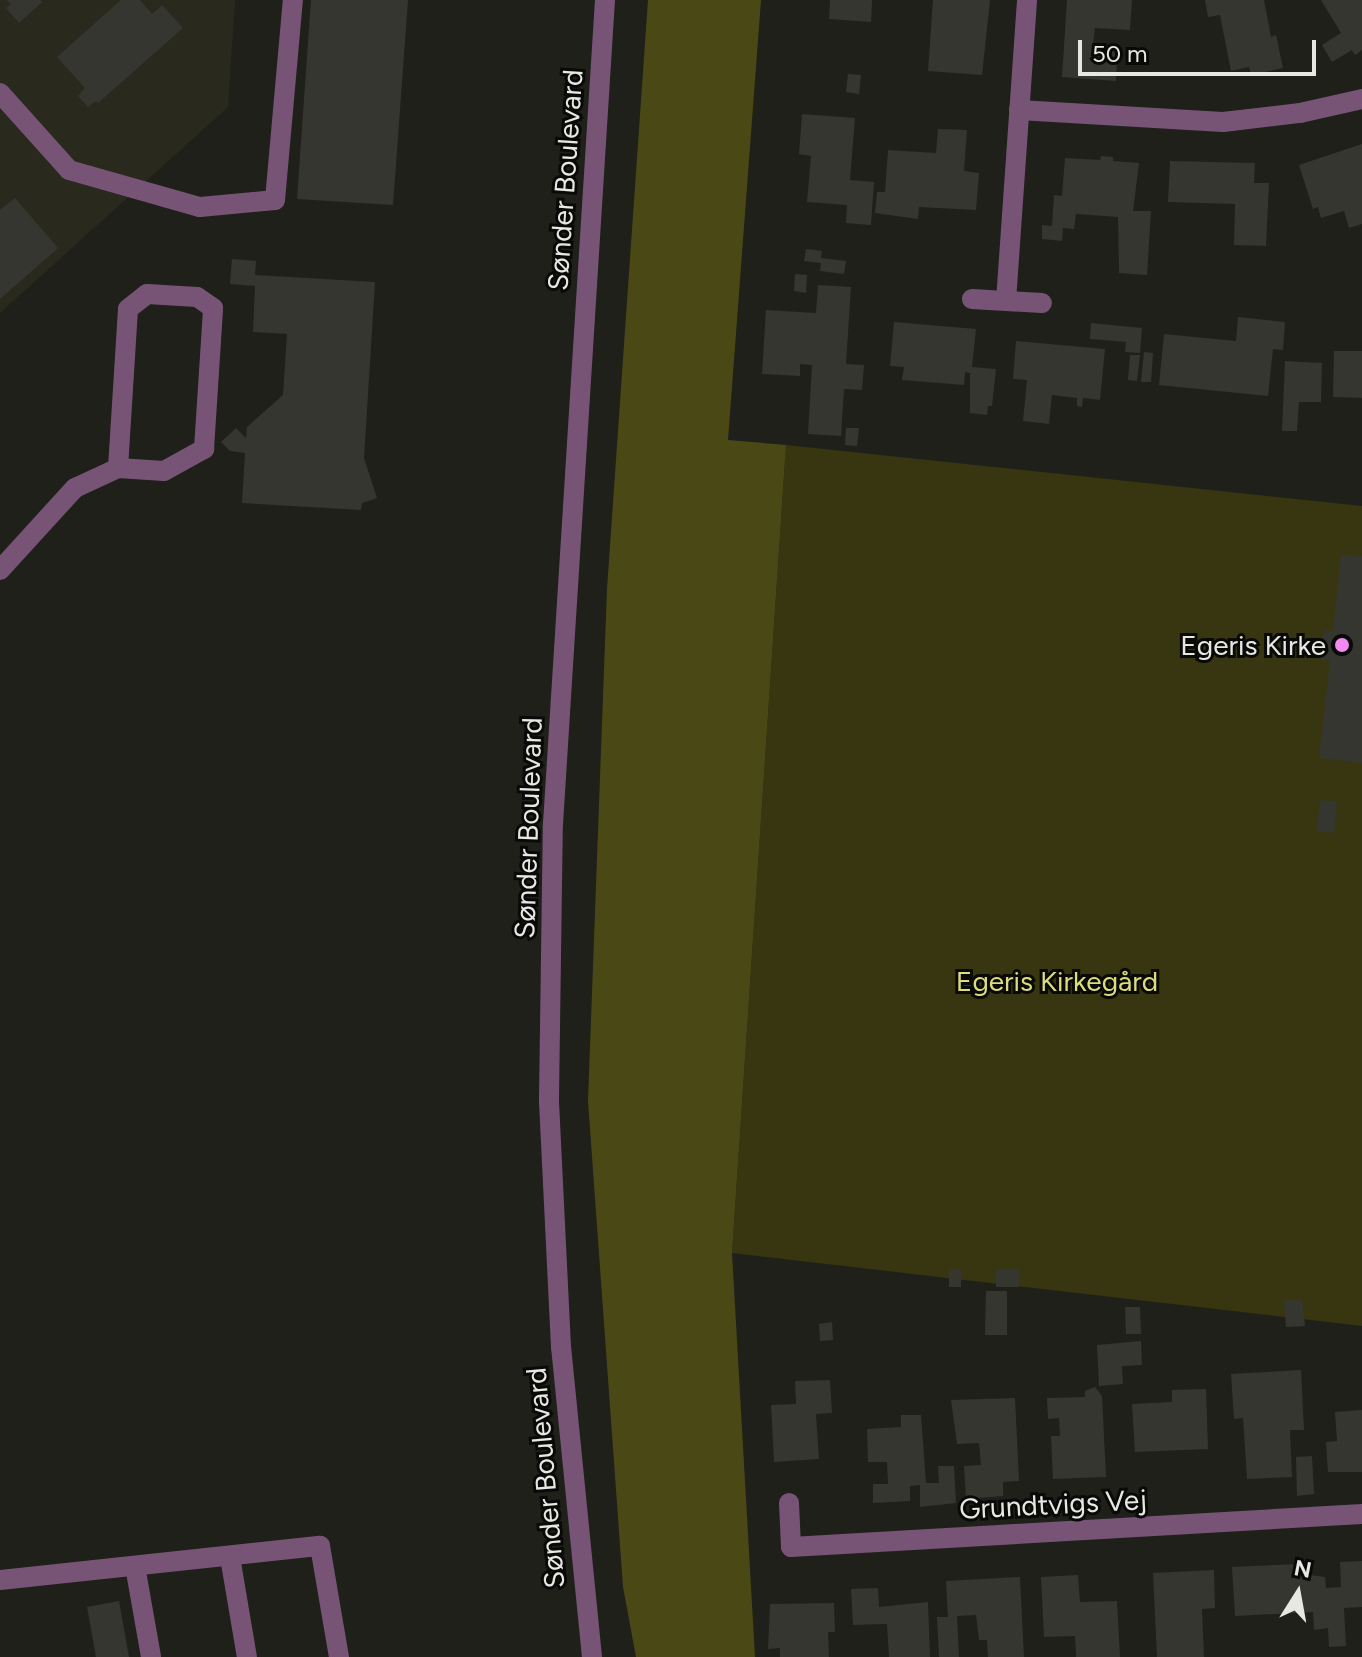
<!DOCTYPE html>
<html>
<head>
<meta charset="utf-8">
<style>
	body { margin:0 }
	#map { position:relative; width:1362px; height:1657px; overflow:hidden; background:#1f201a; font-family:Figtree,sans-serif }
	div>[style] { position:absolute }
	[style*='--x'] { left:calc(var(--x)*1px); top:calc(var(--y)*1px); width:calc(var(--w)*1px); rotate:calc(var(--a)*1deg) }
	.built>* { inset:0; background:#29291d }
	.green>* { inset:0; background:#373610 }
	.forest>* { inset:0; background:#4a4915 }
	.building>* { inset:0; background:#363630 }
	.minor>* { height:20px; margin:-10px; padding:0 10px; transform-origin:10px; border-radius:10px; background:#775476 }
	.dots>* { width:22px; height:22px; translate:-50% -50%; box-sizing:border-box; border:4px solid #090907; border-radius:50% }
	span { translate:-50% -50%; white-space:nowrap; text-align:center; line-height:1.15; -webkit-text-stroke:6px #090907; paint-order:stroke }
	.street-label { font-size:28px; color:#e7e7e3 }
	.poi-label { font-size:28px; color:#e7e7e3 }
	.right { translate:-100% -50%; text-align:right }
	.park-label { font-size:28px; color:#dcdc7c }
	.north { position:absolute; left:1258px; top:1553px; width:80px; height:80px; -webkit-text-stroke:6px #090907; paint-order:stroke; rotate:11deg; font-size:22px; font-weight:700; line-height:32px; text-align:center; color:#e7e7e3 }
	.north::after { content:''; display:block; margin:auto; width:28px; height:36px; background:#e7e7e3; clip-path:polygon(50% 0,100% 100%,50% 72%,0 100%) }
	.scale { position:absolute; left:1078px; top:40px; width:238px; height:36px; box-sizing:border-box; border:4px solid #e7e7e3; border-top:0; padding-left:10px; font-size:24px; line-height:28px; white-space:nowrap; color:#e7e7e3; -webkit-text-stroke:6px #090907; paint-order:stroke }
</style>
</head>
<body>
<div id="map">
	<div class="built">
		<div style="clip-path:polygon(0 0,235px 0,228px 107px,0 313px)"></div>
	</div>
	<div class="green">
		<div style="clip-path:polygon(786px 445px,1362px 506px,1362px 1326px,732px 1253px)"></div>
	</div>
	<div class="forest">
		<div style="clip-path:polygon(648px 0,761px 0,728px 440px,786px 445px,732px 1253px,755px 1657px,636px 1657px,623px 1587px,588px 1101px,607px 589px)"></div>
	</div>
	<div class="building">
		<div style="clip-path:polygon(7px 0,40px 0,42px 2px,19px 23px,6px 8px,11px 4px)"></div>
		<div style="clip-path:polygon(121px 0,140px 0,152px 14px,162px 5px,183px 28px,98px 103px,96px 101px,88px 107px,78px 96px,85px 88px,57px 57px)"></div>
		<div style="clip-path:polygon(311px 0,408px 0,393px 205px,297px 199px)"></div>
		<div style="clip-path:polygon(830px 0,872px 0,871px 22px,829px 19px)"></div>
		<div style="clip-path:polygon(933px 0,990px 0,982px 75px,928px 71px)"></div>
		<div style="clip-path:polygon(1067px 0,1132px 0,1130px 30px,1095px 28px,1093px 44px,1118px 46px,1116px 81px,1062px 77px)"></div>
		<div style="clip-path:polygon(1205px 0,1264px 0,1271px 37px,1276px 35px,1283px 68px,1251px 75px,1249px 67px,1231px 71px,1220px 15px,1208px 17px)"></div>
		<div style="clip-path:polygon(1321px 0,1362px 0,1362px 50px,1355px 55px,1352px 50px,1332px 62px,1322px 45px,1341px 33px)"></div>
		<div style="clip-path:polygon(848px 74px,861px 75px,859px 94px,846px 92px)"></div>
		<div style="clip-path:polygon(802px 114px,855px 118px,850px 180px,874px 182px,871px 225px,846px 223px,847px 205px,807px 202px,811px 156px,799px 154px)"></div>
		<div style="clip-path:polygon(938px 129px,967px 130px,964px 171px,979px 173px,976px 210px,919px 207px,918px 219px,875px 213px,877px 192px,885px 192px,888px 150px,936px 153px)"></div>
		<div style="clip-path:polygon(1362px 144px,1362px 224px,1349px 228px,1344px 211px,1321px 218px,1318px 207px,1313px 209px,1299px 165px)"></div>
		<div style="clip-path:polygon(1101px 156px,1113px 157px,1113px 161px,1139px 163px,1133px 211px,1151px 211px,1147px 275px,1119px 273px,1118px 217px,1076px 214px,1074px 229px,1063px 228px,1062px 241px,1042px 239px,1042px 225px,1052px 226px,1054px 195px,1062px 196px,1065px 158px,1100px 160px)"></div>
		<div style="clip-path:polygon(1170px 161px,1255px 163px,1254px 183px,1269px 183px,1266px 246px,1234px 245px,1235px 204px,1168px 202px)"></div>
		<div style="clip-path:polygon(15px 198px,58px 248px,0 299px,0 210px)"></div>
		<div style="clip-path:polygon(806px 249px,822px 251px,821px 258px,846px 261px,844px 274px,820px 271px,821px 263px,804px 261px)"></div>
		<div style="clip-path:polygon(232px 259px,256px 261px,255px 275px,375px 282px,364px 458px,377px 498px,362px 503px,361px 510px,242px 503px,245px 453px,230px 451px,221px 442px,236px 428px,246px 438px,247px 427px,283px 395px,287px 334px,253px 332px,255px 286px,230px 284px)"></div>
		<div style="clip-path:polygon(795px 274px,807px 275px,806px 293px,794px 291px)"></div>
		<div style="clip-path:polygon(818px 285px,851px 287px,846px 364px,864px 365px,862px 390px,844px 389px,841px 436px,808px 434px,812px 365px,800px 364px,800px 376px,762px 374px,766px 310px,816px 313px)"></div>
		<div style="clip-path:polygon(1238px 317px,1285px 322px,1283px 350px,1273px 349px,1268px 396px,1159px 385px,1164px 334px,1236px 341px)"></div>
		<div style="clip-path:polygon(894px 322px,976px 329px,972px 367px,996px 369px,992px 406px,988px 406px,987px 415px,970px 413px,970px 373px,965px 372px,964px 385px,902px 380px,904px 367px,890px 366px)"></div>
		<div style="clip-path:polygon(1091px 323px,1142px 328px,1140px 353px,1125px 352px,1126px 342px,1090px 339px)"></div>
		<div style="clip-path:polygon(1016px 341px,1105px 349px,1100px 400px,1083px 398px,1082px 407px,1077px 406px,1077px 398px,1052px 395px,1049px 424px,1023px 421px,1027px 380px,1013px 379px)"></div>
		<div style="clip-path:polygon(1334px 351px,1362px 351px,1362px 398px,1333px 397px)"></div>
		<div style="clip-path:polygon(1144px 352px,1153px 353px,1151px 382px,1141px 382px)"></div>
		<div style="clip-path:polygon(1130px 355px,1140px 355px,1137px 381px,1128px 380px)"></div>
		<div style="clip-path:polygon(1285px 361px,1322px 363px,1321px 402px,1299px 402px,1297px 431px,1282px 431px)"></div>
		<div style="clip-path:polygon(846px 428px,859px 428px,857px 446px,845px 445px)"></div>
		<div style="clip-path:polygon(1341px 554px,1362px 556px,1362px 763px,1319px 758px,1330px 661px,1321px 660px,1324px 630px,1333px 631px)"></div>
		<div style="clip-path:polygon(1320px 800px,1337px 802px,1334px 833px,1317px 831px)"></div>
		<div style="clip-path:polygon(949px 1269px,961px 1269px,961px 1287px,949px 1287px)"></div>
		<div style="clip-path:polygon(996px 1270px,1019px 1270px,1019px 1287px,996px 1287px)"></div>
		<div style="clip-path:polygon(986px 1291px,1007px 1291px,1007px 1335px,985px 1335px)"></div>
		<div style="clip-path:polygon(1302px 1299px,1305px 1326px,1286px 1327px,1284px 1301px)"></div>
		<div style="clip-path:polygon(1125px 1307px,1140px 1307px,1141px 1334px,1126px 1334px)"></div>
		<div style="clip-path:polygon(832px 1322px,833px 1340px,820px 1341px,819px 1324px)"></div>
		<div style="clip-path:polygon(1141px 1341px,1142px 1365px,1122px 1366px,1123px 1384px,1099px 1386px,1097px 1345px)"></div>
		<div style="clip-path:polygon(1301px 1370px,1304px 1430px,1290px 1430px,1292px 1477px,1247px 1479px,1243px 1418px,1234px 1419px,1231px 1374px)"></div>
		<div style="clip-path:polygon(830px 1380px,832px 1413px,816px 1414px,819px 1459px,774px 1462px,771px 1405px,796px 1404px,795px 1381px)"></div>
		<div style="clip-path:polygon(1095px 1387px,1102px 1396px,1106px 1477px,1053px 1479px,1051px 1436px,1060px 1436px,1059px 1418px,1048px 1419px,1047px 1398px,1085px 1397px,1085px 1391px)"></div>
		<div style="clip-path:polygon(1206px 1389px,1208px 1449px,1135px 1452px,1132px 1404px,1172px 1402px,1172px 1390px)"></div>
		<div style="clip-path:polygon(1015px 1398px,1019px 1481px,1003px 1482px,1003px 1496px,966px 1499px,964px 1466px,981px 1465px,979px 1443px,957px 1444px,951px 1400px)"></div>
		<div style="clip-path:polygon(1362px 1410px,1362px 1472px,1328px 1472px,1326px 1442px,1337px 1441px,1335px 1412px)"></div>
		<div style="clip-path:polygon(901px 1415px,921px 1415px,926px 1483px,939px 1483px,938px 1466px,954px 1466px,956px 1503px,920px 1507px,920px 1485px,910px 1486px,910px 1501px,873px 1503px,873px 1484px,888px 1484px,887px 1462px,868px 1462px,867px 1429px,901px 1427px)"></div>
		<div style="clip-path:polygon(1312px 1456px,1314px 1494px,1297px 1496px,1296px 1457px)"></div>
		<div style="clip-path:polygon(1362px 1561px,1362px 1607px,1344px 1608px,1346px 1646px,1329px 1647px,1328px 1628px,1314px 1630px,1313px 1612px,1235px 1616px,1232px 1567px,1300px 1564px,1301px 1574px,1325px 1577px,1326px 1588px,1341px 1587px,1340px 1562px)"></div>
		<div style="clip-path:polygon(1214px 1570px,1215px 1608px,1202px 1609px,1204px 1657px,1157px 1657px,1153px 1573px)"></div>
		<div style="clip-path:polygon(1078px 1575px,1080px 1602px,1117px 1601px,1120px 1657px,1076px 1657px,1075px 1636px,1044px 1637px,1041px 1577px)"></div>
		<div style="clip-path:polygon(1020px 1577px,1024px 1657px,988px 1657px,987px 1640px,979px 1640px,976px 1615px,957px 1616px,959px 1657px,939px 1657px,937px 1617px,948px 1617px,946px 1581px)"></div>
		<div style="clip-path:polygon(878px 1588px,879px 1607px,928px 1602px,930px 1657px,889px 1657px,887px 1624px,853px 1625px,851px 1589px)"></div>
		<div style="clip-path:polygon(119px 1601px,129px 1657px,96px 1657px,87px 1607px)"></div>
		<div style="clip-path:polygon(834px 1603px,835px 1632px,828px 1632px,829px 1657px,780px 1657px,780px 1648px,768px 1649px,770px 1604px)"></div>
	</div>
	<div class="minor">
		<div style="--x:0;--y:93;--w:103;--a:48.1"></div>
		<div style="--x:69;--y:170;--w:136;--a:15.8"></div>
		<div style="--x:200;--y:207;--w:75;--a:-5.3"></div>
		<div style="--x:275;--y:200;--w:201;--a:-84.9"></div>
		<div style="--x:1019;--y:110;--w:204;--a:3.4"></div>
		<div style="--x:1223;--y:122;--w:78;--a:-6.7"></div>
		<div style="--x:1300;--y:113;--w:64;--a:-12.7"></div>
		<div style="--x:972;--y:299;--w:70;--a:3.3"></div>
		<div style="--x:1006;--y:301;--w:302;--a:-86"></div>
		<div style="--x:0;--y:570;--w:111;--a:-47.6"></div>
		<div style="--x:75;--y:488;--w:47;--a:-24.9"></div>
		<div style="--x:118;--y:468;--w:46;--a:3.7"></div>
		<div style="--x:164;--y:471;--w:46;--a:-28.8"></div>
		<div style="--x:204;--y:449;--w:141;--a:-86.3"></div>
		<div style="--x:213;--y:308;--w:19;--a:-145"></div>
		<div style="--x:197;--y:297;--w:50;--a:-176.6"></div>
		<div style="--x:147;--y:294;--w:24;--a:142"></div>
		<div style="--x:128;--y:309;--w:159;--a:93.6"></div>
		<div style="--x:789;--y:1503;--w:44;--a:87.4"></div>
		<div style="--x:791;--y:1547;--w:572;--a:-3.31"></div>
		<div style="--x:230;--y:1557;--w:101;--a:80.4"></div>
		<div style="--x:135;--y:1566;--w:92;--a:80"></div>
		<div style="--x:0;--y:1580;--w:322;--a:-6.1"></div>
		<div style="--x:320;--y:1546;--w:113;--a:80.3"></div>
		<div style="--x:592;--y:1657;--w:312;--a:-95.7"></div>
		<div style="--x:561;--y:1347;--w:248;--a:-92.8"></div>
		<div style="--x:549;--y:1099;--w:275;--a:-89.2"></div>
		<div style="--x:553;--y:824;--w:826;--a:-86.39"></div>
	</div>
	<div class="dots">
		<div style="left:1342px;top:645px;background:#f38af1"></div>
	</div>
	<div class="street-label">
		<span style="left:565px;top:180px;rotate:-86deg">Sønder Boulevard</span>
		<span style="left:528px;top:828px;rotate:-88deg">Sønder Boulevard</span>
		<span style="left:545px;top:1478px;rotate:-95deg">Sønder Boulevard</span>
		<span style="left:1053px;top:1504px;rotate:-3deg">Grundtvigs Vej</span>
	</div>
	<div class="poi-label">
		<span class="right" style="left:1326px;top:645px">Egeris Kirke</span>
	</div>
	<div class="park-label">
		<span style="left:1057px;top:981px">Egeris Kirkegård</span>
	</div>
	<div class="north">N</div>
	<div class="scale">50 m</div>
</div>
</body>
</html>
